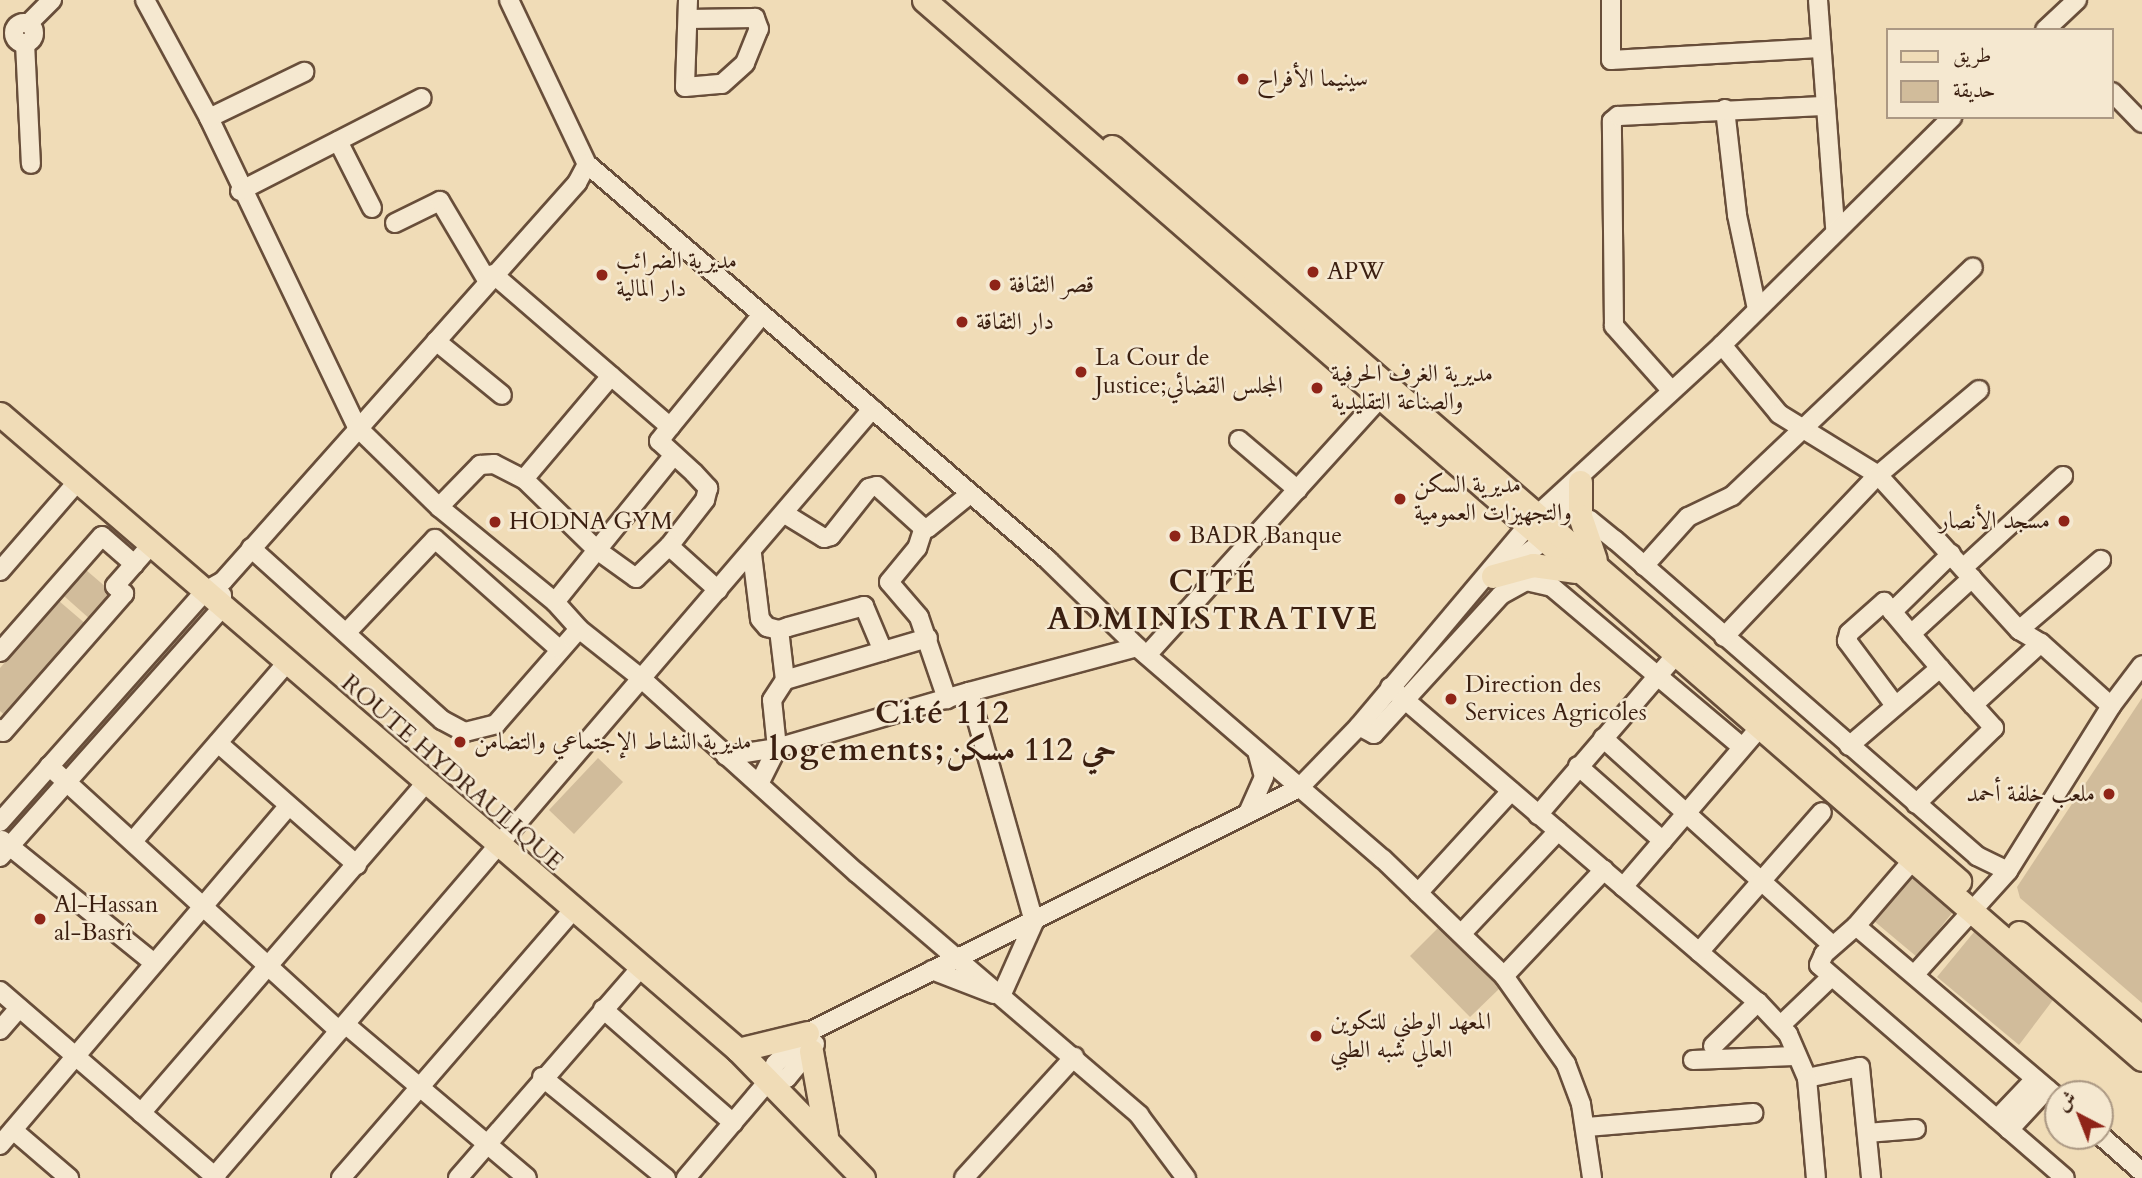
<!DOCTYPE html>
<html>
<head>
<meta charset="utf-8">
<style>
	body { margin:0 }
	#map { position:relative; width:2142px; height:1178px; overflow:hidden; background:#f0dcb7; font-family:Cardo,Amiri,serif }
	div>[style] { position:absolute }
	[style*='--x'] { left:calc(var(--x)*1px); top:calc(var(--y)*1px); width:calc(var(--w)*1px); rotate:calc(var(--a)*1deg) }
	.green>* { inset:0; background:#d1bc9b }
	.roads { filter:drop-shadow(2px 0 #684e3a) drop-shadow(-2px 0 #684e3a) drop-shadow(0 2px #684e3a) drop-shadow(0 -2px #684e3a) }
	.minor>* { height:18px; margin:-9px; padding:0 9px; transform-origin:9px; border-radius:9px; background:#f5e8d0 }
	.minor>.ring { margin:-9px; padding:0; box-sizing:content-box; background:none; border:18px solid #f5e8d0; border-radius:50% }
	.major>* { height:23px; margin:-11.5px; padding:0 11.5px; transform-origin:11.5px; border-radius:11.5px; background:#f0dcb7 }
	.dots>* { width:19px; height:19px; translate:-50% -50%; box-sizing:border-box; border:4px solid #f5e8d0; border-radius:50% }
	span { translate:-50% -50%; white-space:nowrap; text-align:center; line-height:1.15; -webkit-text-stroke:5px #f5e8d0; paint-order:stroke }
	.poi-label { font-size:24px; color:#3b1f10 }
	.left { translate:0 -50%; text-align:left }
	.right { translate:-100% -50%; text-align:right }
	.street-label { font-size:24px; color:#3b1f10 }
	.district-label { font-size:32px; color:#3b1f10; font-weight:700; letter-spacing:2px }
	.legend { position:absolute; left:1886px; top:28px; width:228px; height:91px; box-sizing:border-box; background:#f5e8d0; border:2px solid #ab9883; margin:0; padding:9px 12px; list-style:none; font-size:21px; color:#3b1f10 }
	.legend li { display:flex; align-items:center; gap:14px; height:35px }
	.legend b { width:35px; border:2px solid #ab9883 }
	.north { position:absolute; left:2044px; top:1080px; width:70px; height:70px; box-sizing:border-box; background:#f5e8d0; border:2px solid #ab9883; border-radius:50%; rotate:318deg; font-size:19px; font-weight:700; line-height:28px; text-align:center; color:#3b1f10 }
	.north::after { content:''; display:block; margin:auto; width:24px; height:32px; background:#8f2418; clip-path:polygon(50% 0,100% 100%,50% 72%,0 100%) }
</style>
</head>
<body>
<div id="map">
	<div class="green">
		<div style="clip-path:polygon(86px 570px,114px 594px,91px 620px,64px 596px)"></div>
		<div style="clip-path:polygon(59px 601px,87px 625px,7px 717px,0 711px,0 668px)"></div>
		<div style="clip-path:polygon(2142px 698px,2142px 1003px,2020px 898px,2017px 887px)"></div>
		<div style="clip-path:polygon(598px 758px,623px 782px,574px 834px,549px 810px)"></div>
		<div style="clip-path:polygon(1915px 874px,1956px 908px,1917px 957px,1874px 921px)"></div>
		<div style="clip-path:polygon(1440px 926px,1500px 988px,1470px 1017px,1410px 956px)"></div>
		<div style="clip-path:polygon(1979px 926px,2056px 996px,2019px 1045px,1937px 977px)"></div>
	</div>
	<div class="roads">
		<div class="minor">
			<div style="--x:145;--y:0;--w:134;--a:61.5"></div>
			<div style="--x:209;--y:118;--w:343;--a:64.4"></div>
			<div style="--x:357;--y:427;--w:115;--a:44.3"></div>
			<div style="--x:439;--y:507;--w:150;--a:39.3"></div>
			<div style="--x:555;--y:602;--w:36;--a:48"></div>
			<div style="--x:579;--y:629;--w:80;--a:38.4"></div>
			<div style="--x:642;--y:679;--w:290;--a:42.1"></div>
			<div style="--x:857;--y:873;--w:372;--a:40.6"></div>
			<div style="--x:1139;--y:1115;--w:79;--a:53.3"></div>
			<div style="--x:509;--y:0;--w:182;--a:64.6"></div>
			<div style="--x:587;--y:164;--w:608;--a:40.66"></div>
			<div style="--x:1048;--y:560;--w:124;--a:44.3"></div>
			<div style="--x:1137;--y:647;--w:325;--a:40.8"></div>
			<div style="--x:1383;--y:859;--w:168;--a:44"></div>
			<div style="--x:1504;--y:976;--w:108;--a:54.8"></div>
			<div style="--x:1566;--y:1064;--w:43;--a:69.4"></div>
			<div style="--x:1581;--y:1104;--w:75;--a:81.5"></div>
			<div style="--x:688;--y:0;--w:87;--a:92"></div>
			<div style="--x:685;--y:87;--w:37;--a:-5"></div>
			<div style="--x:722;--y:84;--w:31;--a:-42"></div>
			<div style="--x:745;--y:63;--w:37;--a:-68"></div>
			<div style="--x:759;--y:29;--w:12;--a:-110"></div>
			<div style="--x:755;--y:18;--w:67;--a:179.1"></div>
			<div style="--x:1611;--y:0;--w:60;--a:90"></div>
			<div style="--x:1611;--y:60;--w:209;--a:-3.3"></div>
			<div style="--x:1818;--y:0;--w:229;--a:85.7"></div>
			<div class="ring" style="left:14px;top:23px;width:2px;height:2px"></div>
			<div style="--x:28;--y:24;--w:34;--a:-45"></div>
			<div style="--x:2045;--y:30;--w:44;--a:-43.2"></div>
			<div style="--x:25;--y:43;--w:121;--a:87.2"></div>
			<div style="--x:2112;--y:92;--w:43;--a:45.9"></div>
			<div style="--x:1725;--y:109;--w:107;--a:83.5"></div>
			<div style="--x:1737;--y:215;--w:96;--a:78"></div>
			<div style="--x:209;--y:118;--w:106;--a:-25.8"></div>
			<div style="--x:338;--y:141;--w:75;--a:63.1"></div>
			<div style="--x:240;--y:191;--w:204;--a:-27.1"></div>
			<div style="--x:395;--y:223;--w:50;--a:-26.1"></div>
			<div style="--x:440;--y:201;--w:92;--a:59.3"></div>
			<div style="--x:493;--y:274;--w:234;--a:40.8"></div>
			<div style="--x:670;--y:427;--w:144;--a:-50.7"></div>
			<div style="--x:436;--y:341;--w:85;--a:39.3"></div>
			<div style="--x:1722;--y:345;--w:89;--a:50.4"></div>
			<div style="--x:1779;--y:414;--w:116;--a:31.6"></div>
			<div style="--x:1878;--y:475;--w:210;--a:47.7"></div>
			<div style="--x:2019;--y:630;--w:26;--a:31"></div>
			<div style="--x:2041;--y:643;--w:94;--a:42"></div>
			<div style="--x:1671;--y:390;--w:86;--a:-131.7"></div>
			<div style="--x:1614;--y:326;--w:205;--a:-90.6"></div>
			<div style="--x:1612;--y:121;--w:8;--a:-40"></div>
			<div style="--x:1618;--y:116;--w:206;--a:-2.8"></div>
			<div style="--x:670;--y:427;--w:18;--a:128"></div>
			<div style="--x:659;--y:441;--w:47;--a:42.4"></div>
			<div style="--x:694;--y:473;--w:21;--a:47"></div>
			<div style="--x:708;--y:488;--w:12;--a:104"></div>
			<div style="--x:705;--y:500;--w:58;--a:128"></div>
			<div style="--x:669;--y:546;--w:46;--a:135.9"></div>
			<div style="--x:636;--y:578;--w:48;--a:-144.3"></div>
			<div style="--x:597;--y:550;--w:122;--a:-51"></div>
			<div style="--x:1239;--y:440;--w:77;--a:40.3"></div>
			<div style="--x:439;--y:507;--w:59;--a:-45.7"></div>
			<div style="--x:480;--y:465;--w:14;--a:-4"></div>
			<div style="--x:494;--y:464;--w:34;--a:27"></div>
			<div style="--x:785;--y:514;--w:46;--a:31.6"></div>
			<div style="--x:824;--y:538;--w:7;--a:-16"></div>
			<div style="--x:831;--y:536;--w:61;--a:-51.6"></div>
			<div style="--x:869;--y:488;--w:8;--a:-14"></div>
			<div style="--x:877;--y:486;--w:59;--a:42.3"></div>
			<div style="--x:921;--y:526;--w:7;--a:16"></div>
			<div style="--x:928;--y:528;--w:54;--a:-39"></div>
			<div style="--x:1582;--y:521;--w:8;--a:-7"></div>
			<div style="--x:1590;--y:520;--w:32;--a:39"></div>
			<div style="--x:1615;--y:540;--w:481;--a:41.1"></div>
			<div style="--x:1977;--y:856;--w:34;--a:26"></div>
			<div style="--x:924;--y:527;--w:22;--a:108"></div>
			<div style="--x:917;--y:548;--w:44;--a:129.5"></div>
			<div style="--x:889;--y:582;--w:46;--a:49.4"></div>
			<div style="--x:919;--y:617;--w:87;--a:71.1"></div>
			<div style="--x:669;--y:546;--w:66;--a:41.9"></div>
			<div style="--x:251;--y:548;--w:257;--a:42"></div>
			<div style="--x:442;--y:720;--w:26;--a:28"></div>
			<div style="--x:465;--y:732;--w:32;--a:-14"></div>
			<div style="--x:496;--y:724;--w:126;--a:-48.9"></div>
			<div style="--x:752;--y:554;--w:65;--a:83"></div>
			<div style="--x:760;--y:619;--w:11;--a:49"></div>
			<div style="--x:767;--y:627;--w:12;--a:14"></div>
			<div style="--x:1510;--y:566;--w:55;--a:-36.9"></div>
			<div style="--x:1554;--y:533;--w:45;--a:-60.6"></div>
			<div style="--x:1644;--y:566;--w:66;--a:-48.1"></div>
			<div style="--x:1688;--y:517;--w:49;--a:-25.5"></div>
			<div style="--x:1732;--y:496;--w:332;--a:-43.5"></div>
			<div style="--x:1963;--y:568;--w:136;--a:-42.6"></div>
			<div style="--x:0;--y:571;--w:119;--a:-49.1"></div>
			<div style="--x:555;--y:602;--w:67;--a:-51.1"></div>
			<div style="--x:597;--y:550;--w:102;--a:-135.8"></div>
			<div style="--x:524;--y:479;--w:135;--a:-49.8"></div>
			<div style="--x:1892;--y:612;--w:83;--a:-44.5"></div>
			<div style="--x:2019;--y:630;--w:108;--a:-40.5"></div>
			<div style="--x:347;--y:632;--w:128;--a:-46.6"></div>
			<div style="--x:435;--y:539;--w:167;--a:41.6"></div>
			<div style="--x:1724;--y:637;--w:224;--a:-46.5"></div>
			<div style="--x:1878;--y:475;--w:132;--a:-40.1"></div>
			<div style="--x:0;--y:652;--w:154;--a:-48.7"></div>
			<div style="--x:102;--y:536;--w:43;--a:41.2"></div>
			<div style="--x:1147;--y:655;--w:345;--a:-47.8"></div>
			<div style="--x:1940;--y:668;--w:45;--a:-130.5"></div>
			<div style="--x:1911;--y:634;--w:83;--a:-42.6"></div>
			<div style="--x:785;--y:680;--w:50;--a:-96.8"></div>
			<div style="--x:779;--y:630;--w:9;--a:-18"></div>
			<div style="--x:788;--y:627;--w:79;--a:-15.4"></div>
			<div style="--x:864;--y:606;--w:49;--a:67.1"></div>
			<div style="--x:1390;--y:687;--w:484;--a:40.6"></div>
			<div style="--x:1758;--y:1002;--w:44;--a:46.8"></div>
			<div style="--x:1788;--y:1034;--w:48;--a:66.6"></div>
			<div style="--x:1807;--y:1078;--w:54;--a:-11.7"></div>
			<div style="--x:1860;--y:1067;--w:112;--a:84.3"></div>
			<div style="--x:969;--y:692;--w:174;--a:-15"></div>
			<div style="--x:1894;--y:704;--w:79;--a:-126.7"></div>
			<div style="--x:1847;--y:641;--w:8;--a:-76"></div>
			<div style="--x:1849;--y:633;--w:47;--a:-41.5"></div>
			<div style="--x:1884;--y:602;--w:42;--a:49.8"></div>
			<div style="--x:1359;--y:726;--w:17;--a:28"></div>
			<div style="--x:1374;--y:734;--w:188;--a:-47.6"></div>
			<div style="--x:1501;--y:595;--w:29;--a:-29"></div>
			<div style="--x:1526;--y:581;--w:27;--a:13"></div>
			<div style="--x:1552;--y:587;--w:248;--a:40.1"></div>
			<div style="--x:0;--y:729;--w:4;--a:45"></div>
			<div style="--x:3;--y:732;--w:184;--a:-48.8"></div>
			<div style="--x:124;--y:594;--w:12;--a:-138"></div>
			<div style="--x:115;--y:586;--w:55;--a:-48.7"></div>
			<div style="--x:1603;--y:738;--w:309;--a:42.1"></div>
			<div style="--x:218;--y:743;--w:185;--a:41.3"></div>
			<div style="--x:1849;--y:746;--w:120;--a:-40.6"></div>
			<div style="--x:1940;--y:668;--w:50;--a:48.3"></div>
			<div style="--x:1973;--y:705;--w:92;--a:-42.4"></div>
			<div style="--x:726;--y:756;--w:52;--a:-8.9"></div>
			<div style="--x:777;--y:748;--w:48;--a:-95.9"></div>
			<div style="--x:772;--y:700;--w:24;--a:-57"></div>
			<div style="--x:785;--y:680;--w:149;--a:-16.4"></div>
			<div style="--x:49;--y:766;--w:393;--a:42.4"></div>
			<div style="--x:1578;--y:766;--w:113;--a:41.4"></div>
			<div style="--x:759;--y:784;--w:40;--a:-63.4"></div>
			<div style="--x:777;--y:748;--w:200;--a:-16.3"></div>
			<div style="--x:969;--y:692;--w:239;--a:74.2"></div>
			<div style="--x:1034;--y:922;--w:79;--a:114"></div>
			<div style="--x:1916;--y:804;--w:109;--a:-44.3"></div>
			<div style="--x:1994;--y:728;--w:31;--a:-132"></div>
			<div style="--x:1248;--y:813;--w:39;--a:-66"></div>
			<div style="--x:1264;--y:777;--w:24;--a:-105"></div>
			<div style="--x:1538;--y:815;--w:208;--a:-49.3"></div>
			<div style="--x:0;--y:822;--w:309;--a:-48.4"></div>
			<div style="--x:205;--y:591;--w:21;--a:-29"></div>
			<div style="--x:223;--y:581;--w:533;--a:-48.35"></div>
			<div style="--x:577;--y:183;--w:21;--a:-62"></div>
			<div style="--x:2;--y:840;--w:196;--a:39"></div>
			<div style="--x:133;--y:841;--w:234;--a:-49.2"></div>
			<div style="--x:0;--y:857;--w:334;--a:-48.3"></div>
			<div style="--x:222;--y:608;--w:13;--a:-90"></div>
			<div style="--x:1912;--y:861;--w:86;--a:130.7"></div>
			<div style="--x:1856;--y:926;--w:43;--a:138.8"></div>
			<div style="--x:1824;--y:954;--w:12;--a:114"></div>
			<div style="--x:1819;--y:965;--w:325;--a:40.9"></div>
			<div style="--x:1623;--y:887;--w:211;--a:-49.4"></div>
			<div style="--x:1418;--y:893;--w:138;--a:-47.6"></div>
			<div style="--x:1856;--y:926;--w:265;--a:40.4"></div>
			<div style="--x:1462;--y:933;--w:140;--a:-46.7"></div>
			<div style="--x:1699;--y:952;--w:186;--a:-48.7"></div>
			<div style="--x:932;--y:970;--w:66;--a:21.2"></div>
			<div style="--x:1915;--y:974;--w:139;--a:-47.9"></div>
			<div style="--x:2008;--y:871;--w:195;--a:-58"></div>
			<div style="--x:2111;--y:706;--w:51;--a:-52.9"></div>
			<div style="--x:1504;--y:976;--w:146;--a:-46.7"></div>
			<div style="--x:0;--y:991;--w:286;--a:40.8"></div>
			<div style="--x:603;--y:1009;--w:173;--a:41.2"></div>
			<div style="--x:345;--y:1024;--w:238;--a:40.2"></div>
			<div style="--x:1781;--y:1025;--w:69;--a:-43.8"></div>
			<div style="--x:0;--y:1030;--w:29;--a:-49"></div>
			<div style="--x:1713;--y:1046;--w:63;--a:-44.4"></div>
			<div style="--x:1693;--y:1060;--w:101;--a:-2.3"></div>
			<div style="--x:542;--y:1077;--w:160;--a:39.2"></div>
			<div style="--x:1807;--y:1078;--w:100;--a:84.9"></div>
			<div style="--x:769;--y:1080;--w:18;--a:-6"></div>
			<div style="--x:787;--y:1078;--w:44;--a:-50.5"></div>
			<div style="--x:141;--y:1113;--w:436;--a:-49.2"></div>
			<div style="--x:1997;--y:1119;--w:55;--a:-46.5"></div>
			<div style="--x:1587;--y:1127;--w:167;--a:-4.8"></div>
			<div style="--x:13;--y:1130;--w:74;--a:40.6"></div>
			<div style="--x:2009;--y:1130;--w:56;--a:-47.2"></div>
			<div style="--x:1867;--y:1133;--w:49;--a:-4.7"></div>
			<div style="--x:2100;--y:1135;--w:56;--a:41.4"></div>
			<div style="--x:0;--y:1145;--w:445;--a:-49.6"></div>
			<div style="--x:213;--y:1178;--w:1013;--a:-49.4"></div>
			<div style="--x:341;--y:1178;--w:353;--a:-49.1"></div>
			<div style="--x:458;--y:1178;--w:277;--a:-49"></div>
			<div style="--x:686;--y:1178;--w:128;--a:-49.7"></div>
			<div style="--x:769;--y:1080;--w:17;--a:-69"></div>
			<div style="--x:775;--y:1064;--w:45;--a:-44.1"></div>
			<div style="--x:807;--y:1033;--w:550;--a:-26.47"></div>
			<div style="--x:1299;--y:788;--w:86;--a:-45.9"></div>
			<div style="--x:1359;--y:726;--w:272;--a:-49.9"></div>
			<div style="--x:1534;--y:518;--w:255;--a:-42.6"></div>
			<div style="--x:1722;--y:345;--w:324;--a:-44.7"></div>
			<div style="--x:964;--y:1178;--w:164;--a:-47.7"></div>
		</div>
		<div class="major">
			<div style="--x:924;--y:0;--w:1614;--a:41.01"></div>
			<div style="--x:1112;--y:147;--w:1121;--a:40.91"></div>
			<div style="--x:0;--y:414;--w:974;--a:40.75"></div>
			<div style="--x:738;--y:1050;--w:179;--a:45.7"></div>
			<div style="--x:1580;--y:482;--w:34;--a:90"></div>
			<div style="--x:1580;--y:516;--w:46;--a:71.2"></div>
			<div style="--x:1493;--y:576;--w:41;--a:-15.4"></div>
			<div style="--x:1533;--y:565;--w:42;--a:8.1"></div>
			<div style="--x:2019;--y:933;--w:162;--a:40.5"></div>
			<div style="--x:738;--y:1050;--w:71;--a:-13.8"></div>
			<div style="--x:811;--y:1051;--w:85;--a:79.9"></div>
		</div>
	</div>
	<div class="dots">
		<div style="left:1243px;top:79px;background:#8f2418"></div>
		<div style="left:1313px;top:272px;background:#8f2418"></div>
		<div style="left:602px;top:275px;background:#8f2418"></div>
		<div style="left:995px;top:285px;background:#8f2418"></div>
		<div style="left:962px;top:322px;background:#8f2418"></div>
		<div style="left:1081px;top:372px;background:#8f2418"></div>
		<div style="left:1317px;top:388px;background:#8f2418"></div>
		<div style="left:1400px;top:499px;background:#8f2418"></div>
		<div style="left:2064px;top:521px;background:#8f2418"></div>
		<div style="left:495px;top:522px;background:#8f2418"></div>
		<div style="left:1175px;top:536px;background:#8f2418"></div>
		<div style="left:1451px;top:699px;background:#8f2418"></div>
		<div style="left:460px;top:742px;background:#8f2418"></div>
		<div style="left:2109px;top:794px;background:#8f2418"></div>
		<div style="left:40px;top:919px;background:#8f2418"></div>
		<div style="left:1316px;top:1036px;background:#8f2418"></div>
	</div>
	<div class="poi-label">
		<span class="left" style="left:1257px;top:79px">سينيما الأفراح</span>
		<span class="left" style="left:616px;top:275px">مديرية الضرائب<br>دار المالية</span>
		<span class="left" style="left:1327px;top:272px">APW</span>
		<span class="left" style="left:1009px;top:285px">قصر الثقافة</span>
		<span class="left" style="left:976px;top:322px">دار الثقاقة</span>
		<span class="left" style="left:1095px;top:372px">La Cour de<br>Justice;المجلس القضائي</span>
		<span class="left" style="left:1331px;top:388px">مديرية الغرف الحرفية<br>والصناعة التقليدية</span>
		<span class="left" style="left:1414px;top:499px">مديرية السكن<br>والتجهيزات العمومية</span>
		<span class="right" style="left:2050px;top:521px">مسجد الأنصار</span>
		<span class="left" style="left:509px;top:522px">HODNA GYM</span>
		<span class="left" style="left:1189px;top:536px">BADR Banque</span>
		<span class="left" style="left:1465px;top:699px">Direction des<br>Services Agricoles</span>
		<span class="left" style="left:474px;top:742px">مديرية النشاط الإجتماعي والتضامن</span>
		<span class="right" style="left:2095px;top:794px">ملعب خلفة أحمد</span>
		<span class="left" style="left:54px;top:919px">Al-Hassan<br>al-Basrî</span>
		<span class="left" style="left:1330px;top:1036px">المعهد الوطني للتكوين<br>العالي شبه الطبي</span>
	</div>
	<div class="street-label">
		<span style="left:452px;top:773px;rotate:41deg">ROUTE HYDRAULIQUE</span>
	</div>
	<div class="district-label">
		<span style="left:1213px;top:601px">CITÉ<br>ADMINISTRATIVE</span>
		<span style="left:943px;top:732px">Cité 112<br>logements;حي 112 مسكن</span>
	</div>
	<ul class="legend">
	<li><b style="height:9px;background:#f0dcb7"></b>طريق</li>
	<li><b style="height:19px;background:#d1bc9b"></b>حديقة</li>
	</ul>
	<div class="north">ش</div>
</div>
</body>
</html>
